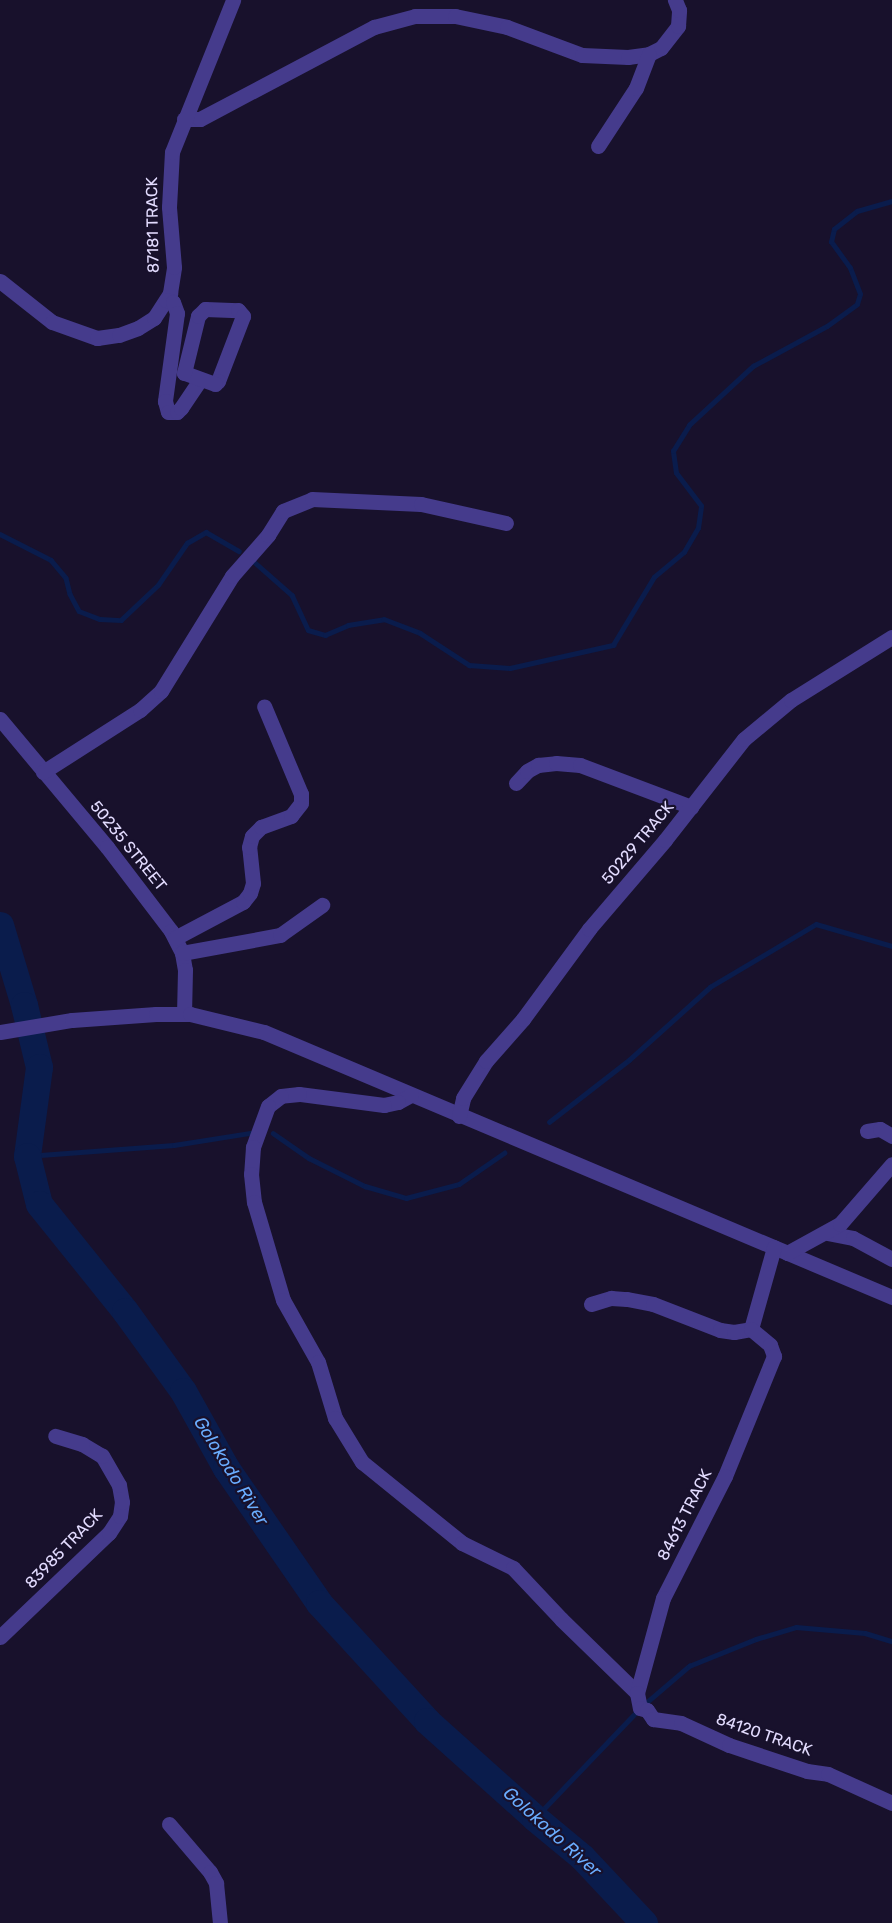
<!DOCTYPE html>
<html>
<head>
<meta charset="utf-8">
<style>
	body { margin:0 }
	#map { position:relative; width:892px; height:1923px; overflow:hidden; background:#18112c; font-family:Rubik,sans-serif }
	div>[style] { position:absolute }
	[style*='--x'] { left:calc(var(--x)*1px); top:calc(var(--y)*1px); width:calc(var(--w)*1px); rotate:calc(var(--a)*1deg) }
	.stream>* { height:4.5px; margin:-2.25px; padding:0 2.25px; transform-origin:2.25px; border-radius:2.25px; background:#0a1c4c }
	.river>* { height:27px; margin:-13.5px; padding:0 13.5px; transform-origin:13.5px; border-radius:13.5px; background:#0a1c4c }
	.minor>* { height:15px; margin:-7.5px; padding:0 7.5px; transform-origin:7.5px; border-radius:7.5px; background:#453b8c }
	span { translate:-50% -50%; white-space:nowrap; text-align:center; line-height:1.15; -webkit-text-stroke:4.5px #18112c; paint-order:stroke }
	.street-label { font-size:16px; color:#e3dcff }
	.water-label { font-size:18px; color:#6aadff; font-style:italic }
</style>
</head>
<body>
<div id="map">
	<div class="stream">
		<div style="--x:0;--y:534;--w:57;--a:27"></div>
		<div style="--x:51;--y:560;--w:23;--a:50"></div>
		<div style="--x:66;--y:578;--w:16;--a:76"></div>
		<div style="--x:70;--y:594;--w:19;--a:62"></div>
		<div style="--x:79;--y:611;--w:22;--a:21"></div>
		<div style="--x:100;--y:619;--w:21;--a:3"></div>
		<div style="--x:121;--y:620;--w:51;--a:-43.4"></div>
		<div style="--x:158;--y:585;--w:51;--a:-55.4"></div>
		<div style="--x:187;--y:543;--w:22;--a:-30"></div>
		<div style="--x:206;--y:532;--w:38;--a:30"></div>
		<div style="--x:251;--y:559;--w:55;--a:41.3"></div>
		<div style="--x:292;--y:595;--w:38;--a:65"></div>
		<div style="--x:308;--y:630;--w:18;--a:16"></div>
		<div style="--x:325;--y:635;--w:25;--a:-23"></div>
		<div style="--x:348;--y:625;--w:36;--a:-9"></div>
		<div style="--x:384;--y:619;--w:39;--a:21"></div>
		<div style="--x:420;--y:633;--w:59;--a:33.1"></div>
		<div style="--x:469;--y:665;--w:41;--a:4.2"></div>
		<div style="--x:510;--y:668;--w:106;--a:-12.6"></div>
		<div style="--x:613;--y:645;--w:79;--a:-58.9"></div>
		<div style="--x:654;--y:577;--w:39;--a:-40"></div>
		<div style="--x:684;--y:552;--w:28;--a:-60"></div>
		<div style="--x:698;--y:528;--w:22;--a:-82"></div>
		<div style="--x:701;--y:506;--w:41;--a:-127.1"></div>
		<div style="--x:676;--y:473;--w:22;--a:-98"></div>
		<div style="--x:673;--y:451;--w:31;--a:-58"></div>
		<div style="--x:689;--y:425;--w:87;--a:-42.7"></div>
		<div style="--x:753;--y:366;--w:84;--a:-28.4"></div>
		<div style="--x:827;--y:326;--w:37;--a:-36"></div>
		<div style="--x:857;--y:304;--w:10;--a:-73"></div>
		<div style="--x:860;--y:294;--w:28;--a:-111"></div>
		<div style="--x:850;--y:268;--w:32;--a:-126"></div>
		<div style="--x:831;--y:242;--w:13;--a:-77"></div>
		<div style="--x:834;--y:229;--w:29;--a:-38"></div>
		<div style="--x:857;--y:211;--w:36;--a:-16"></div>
		<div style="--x:549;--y:1122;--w:101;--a:-37.8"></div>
		<div style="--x:629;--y:1060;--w:109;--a:-42"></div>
		<div style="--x:710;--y:987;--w:123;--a:-30.7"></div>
		<div style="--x:816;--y:924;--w:79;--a:16.1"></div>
		<div style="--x:273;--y:1133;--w:44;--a:34.8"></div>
		<div style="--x:309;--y:1158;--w:63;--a:26.6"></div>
		<div style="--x:365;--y:1186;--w:43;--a:16.3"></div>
		<div style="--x:406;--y:1198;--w:55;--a:-14.8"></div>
		<div style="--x:459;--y:1184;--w:55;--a:-34.6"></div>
		<div style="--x:27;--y:1156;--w:147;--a:-4.3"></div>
		<div style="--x:174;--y:1145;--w:77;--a:-9"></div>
		<div style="--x:535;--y:1818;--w:152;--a:-46.3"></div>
		<div style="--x:640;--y:1708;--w:65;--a:-40.6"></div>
		<div style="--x:689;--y:1666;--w:72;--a:-21.9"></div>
		<div style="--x:756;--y:1639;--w:42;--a:-16.7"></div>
		<div style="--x:796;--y:1627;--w:69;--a:5"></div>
		<div style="--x:865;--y:1633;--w:28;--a:17"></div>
	</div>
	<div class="river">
		<div style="--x:0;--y:925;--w:84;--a:73.3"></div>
		<div style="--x:24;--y:1005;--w:64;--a:76.4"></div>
		<div style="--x:39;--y:1067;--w:90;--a:97.7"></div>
		<div style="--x:27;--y:1156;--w:49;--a:76"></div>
		<div style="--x:39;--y:1204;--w:137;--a:51.2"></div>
		<div style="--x:125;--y:1311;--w:99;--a:54.1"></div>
		<div style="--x:183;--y:1391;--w:88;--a:60.8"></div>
		<div style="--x:226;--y:1468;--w:164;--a:55.4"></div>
		<div style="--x:319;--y:1603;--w:160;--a:47.5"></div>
		<div style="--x:427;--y:1721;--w:145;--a:41.9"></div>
		<div style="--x:535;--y:1818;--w:61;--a:39.7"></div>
		<div style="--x:582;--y:1857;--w:91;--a:46.8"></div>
	</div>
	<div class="minor">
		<div style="--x:184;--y:119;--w:16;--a:0"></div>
		<div style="--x:200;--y:119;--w:197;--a:-27.9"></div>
		<div style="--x:374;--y:27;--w:42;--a:-15"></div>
		<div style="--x:415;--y:16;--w:40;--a:0"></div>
		<div style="--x:455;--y:16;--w:53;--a:11.9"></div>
		<div style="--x:507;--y:27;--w:80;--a:20.5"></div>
		<div style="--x:582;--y:55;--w:46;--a:2.5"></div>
		<div style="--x:628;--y:57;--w:21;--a:-8"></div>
		<div style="--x:649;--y:54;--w:13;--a:-27"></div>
		<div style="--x:661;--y:48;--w:28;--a:-52"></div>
		<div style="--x:678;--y:26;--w:16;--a:-86"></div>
		<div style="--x:679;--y:10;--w:11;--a:-112"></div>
		<div style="--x:598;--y:146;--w:69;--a:-56.8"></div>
		<div style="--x:636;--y:88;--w:36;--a:-69"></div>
		<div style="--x:0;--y:281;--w:66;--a:38.3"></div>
		<div style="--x:52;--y:322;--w:48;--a:19.6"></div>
		<div style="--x:97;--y:338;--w:22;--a:-8"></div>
		<div style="--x:119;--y:335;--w:20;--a:-20"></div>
		<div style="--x:138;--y:328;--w:19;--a:-32"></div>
		<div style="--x:154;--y:318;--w:30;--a:-57"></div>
		<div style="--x:170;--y:293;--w:26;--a:-81"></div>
		<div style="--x:174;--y:267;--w:60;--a:-94.8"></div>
		<div style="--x:169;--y:207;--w:55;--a:-86.9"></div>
		<div style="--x:172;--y:152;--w:164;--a:-68.1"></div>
		<div style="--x:166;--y:300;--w:7;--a:16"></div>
		<div style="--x:173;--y:302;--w:12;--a:70"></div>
		<div style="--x:177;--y:313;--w:89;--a:97.8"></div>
		<div style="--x:165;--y:401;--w:11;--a:75"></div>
		<div style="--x:168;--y:412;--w:9;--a:0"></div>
		<div style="--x:177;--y:412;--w:6;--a:-45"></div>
		<div style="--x:181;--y:408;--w:34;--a:-56"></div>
		<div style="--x:205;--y:309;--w:33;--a:2"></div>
		<div style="--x:238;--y:310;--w:8;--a:50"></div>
		<div style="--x:243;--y:316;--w:70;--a:111"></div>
		<div style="--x:218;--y:381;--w:4;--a:135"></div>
		<div style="--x:215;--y:384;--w:33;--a:-160"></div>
		<div style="--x:184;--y:373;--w:59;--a:-76.2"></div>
		<div style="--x:198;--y:316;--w:10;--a:-45"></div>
		<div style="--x:0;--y:719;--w:167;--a:50.1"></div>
		<div style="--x:107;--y:847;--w:106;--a:52.7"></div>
		<div style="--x:171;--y:931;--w:25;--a:63"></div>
		<div style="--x:182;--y:953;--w:17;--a:80"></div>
		<div style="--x:185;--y:970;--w:44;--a:91.3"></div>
		<div style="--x:43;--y:772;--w:115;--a:-32.6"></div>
		<div style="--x:140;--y:710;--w:28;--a:-42"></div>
		<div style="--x:161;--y:691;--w:135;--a:-58.3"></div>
		<div style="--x:232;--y:576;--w:55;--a:-48.7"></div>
		<div style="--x:268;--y:535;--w:28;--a:-58"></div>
		<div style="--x:283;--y:511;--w:31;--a:-22"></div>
		<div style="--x:312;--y:499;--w:109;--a:2.6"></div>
		<div style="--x:421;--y:504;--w:87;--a:12.6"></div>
		<div style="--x:516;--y:783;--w:16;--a:-47"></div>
		<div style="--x:527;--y:771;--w:13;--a:-29"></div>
		<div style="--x:538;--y:765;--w:18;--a:-6"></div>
		<div style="--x:556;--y:763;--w:24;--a:5"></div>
		<div style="--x:580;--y:765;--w:119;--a:20.7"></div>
		<div style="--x:175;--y:938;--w:77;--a:-27.9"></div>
		<div style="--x:243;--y:902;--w:11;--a:-52"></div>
		<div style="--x:250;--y:893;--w:10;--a:-73"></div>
		<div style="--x:253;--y:883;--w:36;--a:-96"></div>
		<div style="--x:249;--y:847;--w:11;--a:-75"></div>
		<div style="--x:252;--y:836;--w:13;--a:-45"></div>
		<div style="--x:261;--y:827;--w:32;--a:-20"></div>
		<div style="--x:291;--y:816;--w:16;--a:-52"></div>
		<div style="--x:301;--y:803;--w:9;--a:-90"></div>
		<div style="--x:301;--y:794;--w:95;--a:-112.8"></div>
		<div style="--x:182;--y:953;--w:100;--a:-10.4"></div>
		<div style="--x:280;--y:935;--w:52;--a:-35.5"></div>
		<div style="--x:0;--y:1032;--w:73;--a:-9.5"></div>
		<div style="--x:72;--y:1020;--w:84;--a:-4.1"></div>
		<div style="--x:156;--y:1014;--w:34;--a:0"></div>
		<div style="--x:190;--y:1014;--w:76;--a:13.7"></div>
		<div style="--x:264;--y:1032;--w:682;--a:22.88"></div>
		<div style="--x:411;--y:1095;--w:15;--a:152"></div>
		<div style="--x:398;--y:1102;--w:14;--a:168"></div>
		<div style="--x:384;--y:1105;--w:86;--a:-172.6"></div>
		<div style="--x:299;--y:1094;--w:18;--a:174"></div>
		<div style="--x:281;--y:1096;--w:16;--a:142"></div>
		<div style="--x:268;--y:1106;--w:44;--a:110.1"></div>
		<div style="--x:253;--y:1147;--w:27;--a:94"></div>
		<div style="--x:251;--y:1174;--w:28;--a:84"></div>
		<div style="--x:254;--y:1202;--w:102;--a:73.5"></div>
		<div style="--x:283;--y:1300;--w:71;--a:60.6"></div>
		<div style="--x:318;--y:1362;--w:59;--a:73.1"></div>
		<div style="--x:335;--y:1418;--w:52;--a:58.5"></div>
		<div style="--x:362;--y:1462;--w:129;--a:39"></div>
		<div style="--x:462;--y:1543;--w:57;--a:26.1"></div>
		<div style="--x:513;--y:1568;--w:70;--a:46.7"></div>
		<div style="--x:561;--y:1619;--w:106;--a:44.2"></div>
		<div style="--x:459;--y:1116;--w:18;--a:-77"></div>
		<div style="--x:463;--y:1098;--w:44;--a:-58.1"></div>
		<div style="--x:486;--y:1061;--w:56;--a:-48.6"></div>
		<div style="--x:523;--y:1019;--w:112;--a:-53.7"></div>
		<div style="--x:589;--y:929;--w:117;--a:-49.5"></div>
		<div style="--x:665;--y:840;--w:128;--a:-52"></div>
		<div style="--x:744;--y:739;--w:61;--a:-39.7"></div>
		<div style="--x:791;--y:700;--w:119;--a:-32"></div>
		<div style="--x:867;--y:1131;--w:13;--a:-9"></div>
		<div style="--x:880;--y:1129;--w:14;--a:30"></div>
		<div style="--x:827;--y:1233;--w:26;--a:11"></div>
		<div style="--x:853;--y:1238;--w:44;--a:28.3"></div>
		<div style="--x:787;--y:1253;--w:60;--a:-28.7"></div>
		<div style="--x:840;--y:1224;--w:79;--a:-49.1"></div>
		<div style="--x:591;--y:1304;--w:21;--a:-17"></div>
		<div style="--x:611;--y:1298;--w:16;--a:4"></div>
		<div style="--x:627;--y:1299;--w:26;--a:11"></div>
		<div style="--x:653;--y:1304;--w:72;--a:21.2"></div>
		<div style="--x:720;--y:1330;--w:14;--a:8"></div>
		<div style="--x:734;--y:1332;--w:17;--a:-10"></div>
		<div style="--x:751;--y:1329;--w:85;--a:-74.3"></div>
		<div style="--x:751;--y:1329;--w:25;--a:40"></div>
		<div style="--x:770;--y:1345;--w:12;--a:70"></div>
		<div style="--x:774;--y:1356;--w:130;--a:112.2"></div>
		<div style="--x:725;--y:1476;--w:137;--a:116.9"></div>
		<div style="--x:663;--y:1598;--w:98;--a:105.3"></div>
		<div style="--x:637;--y:1693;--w:15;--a:79"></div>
		<div style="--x:640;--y:1708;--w:7;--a:16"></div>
		<div style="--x:647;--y:1710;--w:11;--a:56"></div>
		<div style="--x:653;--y:1719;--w:28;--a:8"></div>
		<div style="--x:681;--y:1723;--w:53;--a:24.6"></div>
		<div style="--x:729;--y:1745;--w:82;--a:18.4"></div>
		<div style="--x:807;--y:1771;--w:21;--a:8"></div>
		<div style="--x:828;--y:1774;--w:70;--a:24.4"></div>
		<div style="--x:0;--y:1637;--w:151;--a:-43.7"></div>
		<div style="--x:109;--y:1533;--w:20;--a:-57"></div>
		<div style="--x:120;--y:1516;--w:14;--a:-82"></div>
		<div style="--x:122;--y:1502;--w:17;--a:-100"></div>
		<div style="--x:119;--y:1485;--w:34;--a:-120"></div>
		<div style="--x:102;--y:1456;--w:23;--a:-149"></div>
		<div style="--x:82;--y:1444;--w:28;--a:-163"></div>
		<div style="--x:169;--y:1824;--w:63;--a:49.5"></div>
		<div style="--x:210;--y:1872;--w:13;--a:61"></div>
		<div style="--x:216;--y:1883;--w:40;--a:84.3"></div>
	</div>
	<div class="street-label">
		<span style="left:153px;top:225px;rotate:-91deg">87181 TRACK</span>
		<span style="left:638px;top:843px;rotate:-50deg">50229 TRACK</span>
		<span style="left:128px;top:846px;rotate:51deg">50235 STREET</span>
		<span style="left:685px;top:1515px;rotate:-63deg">84613 TRACK</span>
		<span style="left:64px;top:1549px;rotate:-46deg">83985 TRACK</span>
		<span style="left:764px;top:1735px;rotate:19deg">84120 TRACK</span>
	</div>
	<div class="water-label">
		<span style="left:231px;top:1471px;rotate:58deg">Golokodo River</span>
		<span style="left:552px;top:1832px;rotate:42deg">Golokodo River</span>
	</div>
</div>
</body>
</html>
